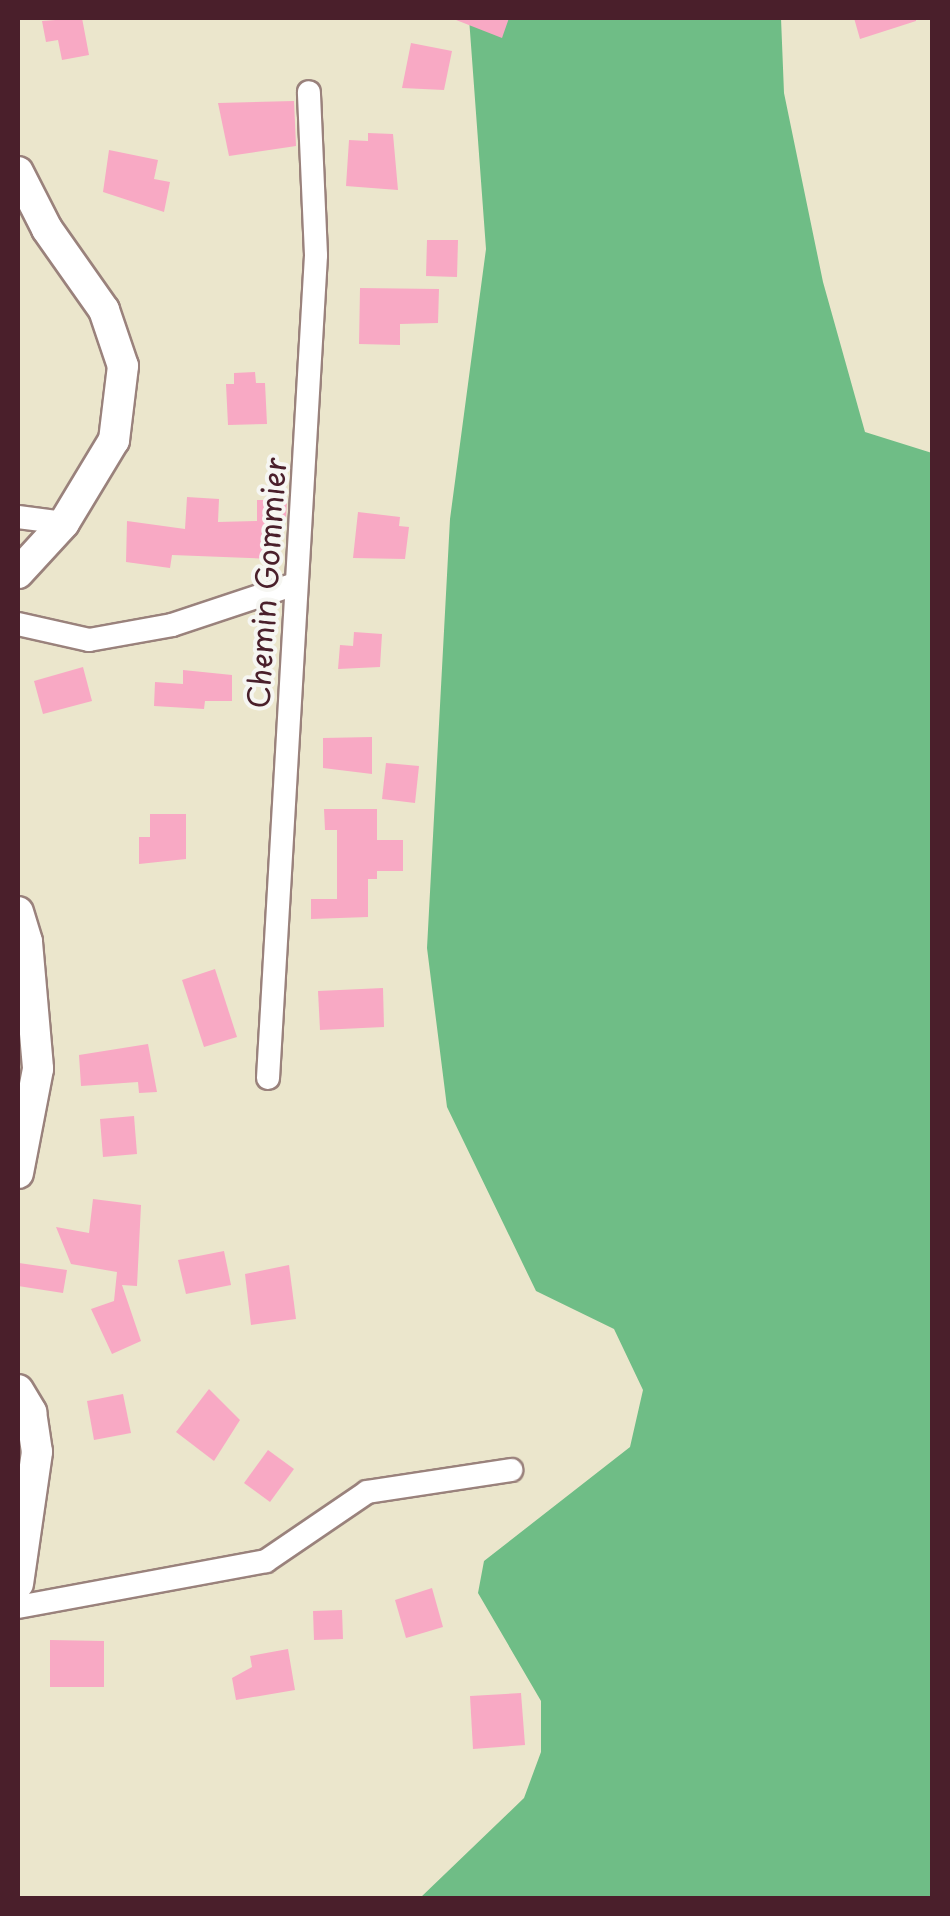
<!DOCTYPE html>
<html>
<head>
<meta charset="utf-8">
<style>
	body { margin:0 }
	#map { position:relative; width:950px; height:1916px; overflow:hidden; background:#ebe6cc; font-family:"Playpen Sans",sans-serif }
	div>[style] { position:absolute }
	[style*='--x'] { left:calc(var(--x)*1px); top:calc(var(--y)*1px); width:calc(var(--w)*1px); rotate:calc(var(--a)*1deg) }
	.forest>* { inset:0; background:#6fbd86 }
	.building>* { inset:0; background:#f8a9c4 }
	.roads { filter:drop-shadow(2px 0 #9a827c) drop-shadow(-2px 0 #9a827c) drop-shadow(0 2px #9a827c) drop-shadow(0 -2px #9a827c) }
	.street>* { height:22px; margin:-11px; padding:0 11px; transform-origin:11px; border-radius:11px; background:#fff }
	.secondary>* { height:30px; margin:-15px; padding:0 15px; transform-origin:15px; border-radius:15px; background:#fff }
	span { translate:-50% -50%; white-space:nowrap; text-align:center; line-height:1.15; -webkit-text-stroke:8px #f6f6f2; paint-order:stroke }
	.street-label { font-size:30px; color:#4a1f2b }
	.frame { position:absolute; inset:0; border:20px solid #4a1f2b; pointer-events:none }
</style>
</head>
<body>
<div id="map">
	<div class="forest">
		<div style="clip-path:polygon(469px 18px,781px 18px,784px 93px,823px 282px,865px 432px,932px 453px,932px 1898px,420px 1898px,524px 1798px,541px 1752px,541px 1701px,478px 1593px,484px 1561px,630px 1447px,643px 1390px,614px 1329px,536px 1291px,447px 1107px,427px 948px,450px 519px,486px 249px)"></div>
	</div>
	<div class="building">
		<div style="clip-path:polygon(82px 18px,89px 55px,62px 60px,58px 40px,46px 42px,42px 21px)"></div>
		<div style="clip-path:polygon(451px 18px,509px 18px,502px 38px)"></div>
		<div style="clip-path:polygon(854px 18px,916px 18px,916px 21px,860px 39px)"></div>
		<div style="clip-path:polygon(411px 43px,452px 51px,444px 90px,402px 88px)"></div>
		<div style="clip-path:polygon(294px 101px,296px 146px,229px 156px,218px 103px)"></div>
		<div style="clip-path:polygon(368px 133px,393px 134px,398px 190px,346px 186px,349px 140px,368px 141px)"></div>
		<div style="clip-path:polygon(109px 150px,158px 160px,154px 179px,170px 182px,164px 212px,103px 192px)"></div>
		<div style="clip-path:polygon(427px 240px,458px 240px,457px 277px,426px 276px)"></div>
		<div style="clip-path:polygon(360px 288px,439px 289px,438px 323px,400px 324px,400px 345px,359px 344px)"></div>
		<div style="clip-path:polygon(255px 372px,256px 383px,265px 383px,267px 424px,228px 425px,226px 384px,234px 384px,234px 373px)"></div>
		<div style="clip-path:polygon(187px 497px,219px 499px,218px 522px,257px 521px,257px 500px,287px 500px,286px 518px,274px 518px,275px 559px,172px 555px,170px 568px,126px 562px,127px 521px,185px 529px)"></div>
		<div style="clip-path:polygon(358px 512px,400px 517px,399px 526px,409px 527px,405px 559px,353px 558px)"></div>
		<div style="clip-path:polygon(354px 632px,382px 634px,380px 667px,338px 669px,340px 645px,353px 646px)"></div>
		<div style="clip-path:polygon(83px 667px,92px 701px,43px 714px,34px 681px)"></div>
		<div style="clip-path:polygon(183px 670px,232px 675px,232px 701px,205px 701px,204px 709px,154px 706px,155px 682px,183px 684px)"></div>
		<div style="clip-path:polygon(372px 737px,372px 774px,323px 768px,323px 738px)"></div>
		<div style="clip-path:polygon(386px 763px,419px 766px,415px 803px,382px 799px)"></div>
		<div style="clip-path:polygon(324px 809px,377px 809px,377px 840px,403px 840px,403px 871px,377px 871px,377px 879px,368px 879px,368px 917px,311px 919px,311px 899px,337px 899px,337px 830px,325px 830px)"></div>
		<div style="clip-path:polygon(150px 814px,186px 814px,186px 859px,139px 864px,139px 837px,150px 837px)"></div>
		<div style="clip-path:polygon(215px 969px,237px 1037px,204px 1047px,182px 980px)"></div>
		<div style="clip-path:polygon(383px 988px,384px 1027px,320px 1030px,318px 991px)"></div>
		<div style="clip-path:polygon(148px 1044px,157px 1092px,139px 1093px,138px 1082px,81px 1086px,79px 1055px)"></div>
		<div style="clip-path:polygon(134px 1116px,137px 1154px,103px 1157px,100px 1119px)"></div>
		<div style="clip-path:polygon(93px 1199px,141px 1205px,137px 1286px,122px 1285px,141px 1341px,112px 1354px,91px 1309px,114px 1301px,117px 1272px,71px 1264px,56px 1227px,89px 1233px)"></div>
		<div style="clip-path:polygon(224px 1251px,231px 1285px,186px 1294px,178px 1260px)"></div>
		<div style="clip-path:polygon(19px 1263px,67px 1270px,63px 1293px,18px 1286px)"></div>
		<div style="clip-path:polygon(289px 1265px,296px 1319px,251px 1325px,245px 1274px)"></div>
		<div style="clip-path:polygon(209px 1389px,240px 1420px,214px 1461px,176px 1432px)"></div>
		<div style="clip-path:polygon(123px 1394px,131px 1433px,94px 1440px,87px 1401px)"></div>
		<div style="clip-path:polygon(268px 1450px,294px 1469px,270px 1502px,244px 1483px)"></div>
		<div style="clip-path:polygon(432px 1588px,443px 1627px,406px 1638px,395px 1600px)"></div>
		<div style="clip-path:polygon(342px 1610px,343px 1639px,314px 1640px,313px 1611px)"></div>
		<div style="clip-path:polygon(50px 1640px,104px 1641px,104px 1687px,50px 1687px)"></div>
		<div style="clip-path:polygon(288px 1649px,295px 1690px,236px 1700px,232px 1678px,252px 1667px,250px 1656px)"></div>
		<div style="clip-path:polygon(521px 1693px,525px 1745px,473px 1749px,470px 1696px)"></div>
	</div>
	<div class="roads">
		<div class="street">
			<div style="--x:18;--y:517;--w:46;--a:7.4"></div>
			<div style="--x:18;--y:624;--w:73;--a:12.7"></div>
			<div style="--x:89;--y:640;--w:84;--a:-10.2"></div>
			<div style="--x:172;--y:625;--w:126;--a:-18.4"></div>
			<div style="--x:268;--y:1078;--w:824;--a:-86.66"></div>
			<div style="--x:316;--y:255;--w:163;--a:-92.5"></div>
			<div style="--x:18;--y:1607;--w:252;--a:-10.5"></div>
			<div style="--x:266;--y:1561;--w:122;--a:-34.3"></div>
			<div style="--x:367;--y:1492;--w:146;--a:-8.7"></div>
		</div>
		<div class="secondary">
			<div style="--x:18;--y:172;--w:64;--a:63"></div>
			<div style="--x:47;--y:229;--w:99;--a:54.9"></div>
			<div style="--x:104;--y:310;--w:59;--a:71.3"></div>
			<div style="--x:123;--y:366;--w:75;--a:96.9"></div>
			<div style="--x:114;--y:440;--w:97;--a:121.1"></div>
			<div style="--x:64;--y:523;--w:68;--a:132.6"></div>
			<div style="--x:18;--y:912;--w:31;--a:73"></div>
			<div style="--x:27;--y:942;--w:127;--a:85"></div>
			<div style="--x:38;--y:1069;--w:106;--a:100.9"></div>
			<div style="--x:18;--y:1390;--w:26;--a:59"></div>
			<div style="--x:31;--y:1412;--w:40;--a:81.5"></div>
			<div style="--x:37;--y:1452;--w:133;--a:98.2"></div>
		</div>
	</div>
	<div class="street-label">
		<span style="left:266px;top:583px;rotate:-86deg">Chemin Gommier</span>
	</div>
	<div class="frame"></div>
</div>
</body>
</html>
